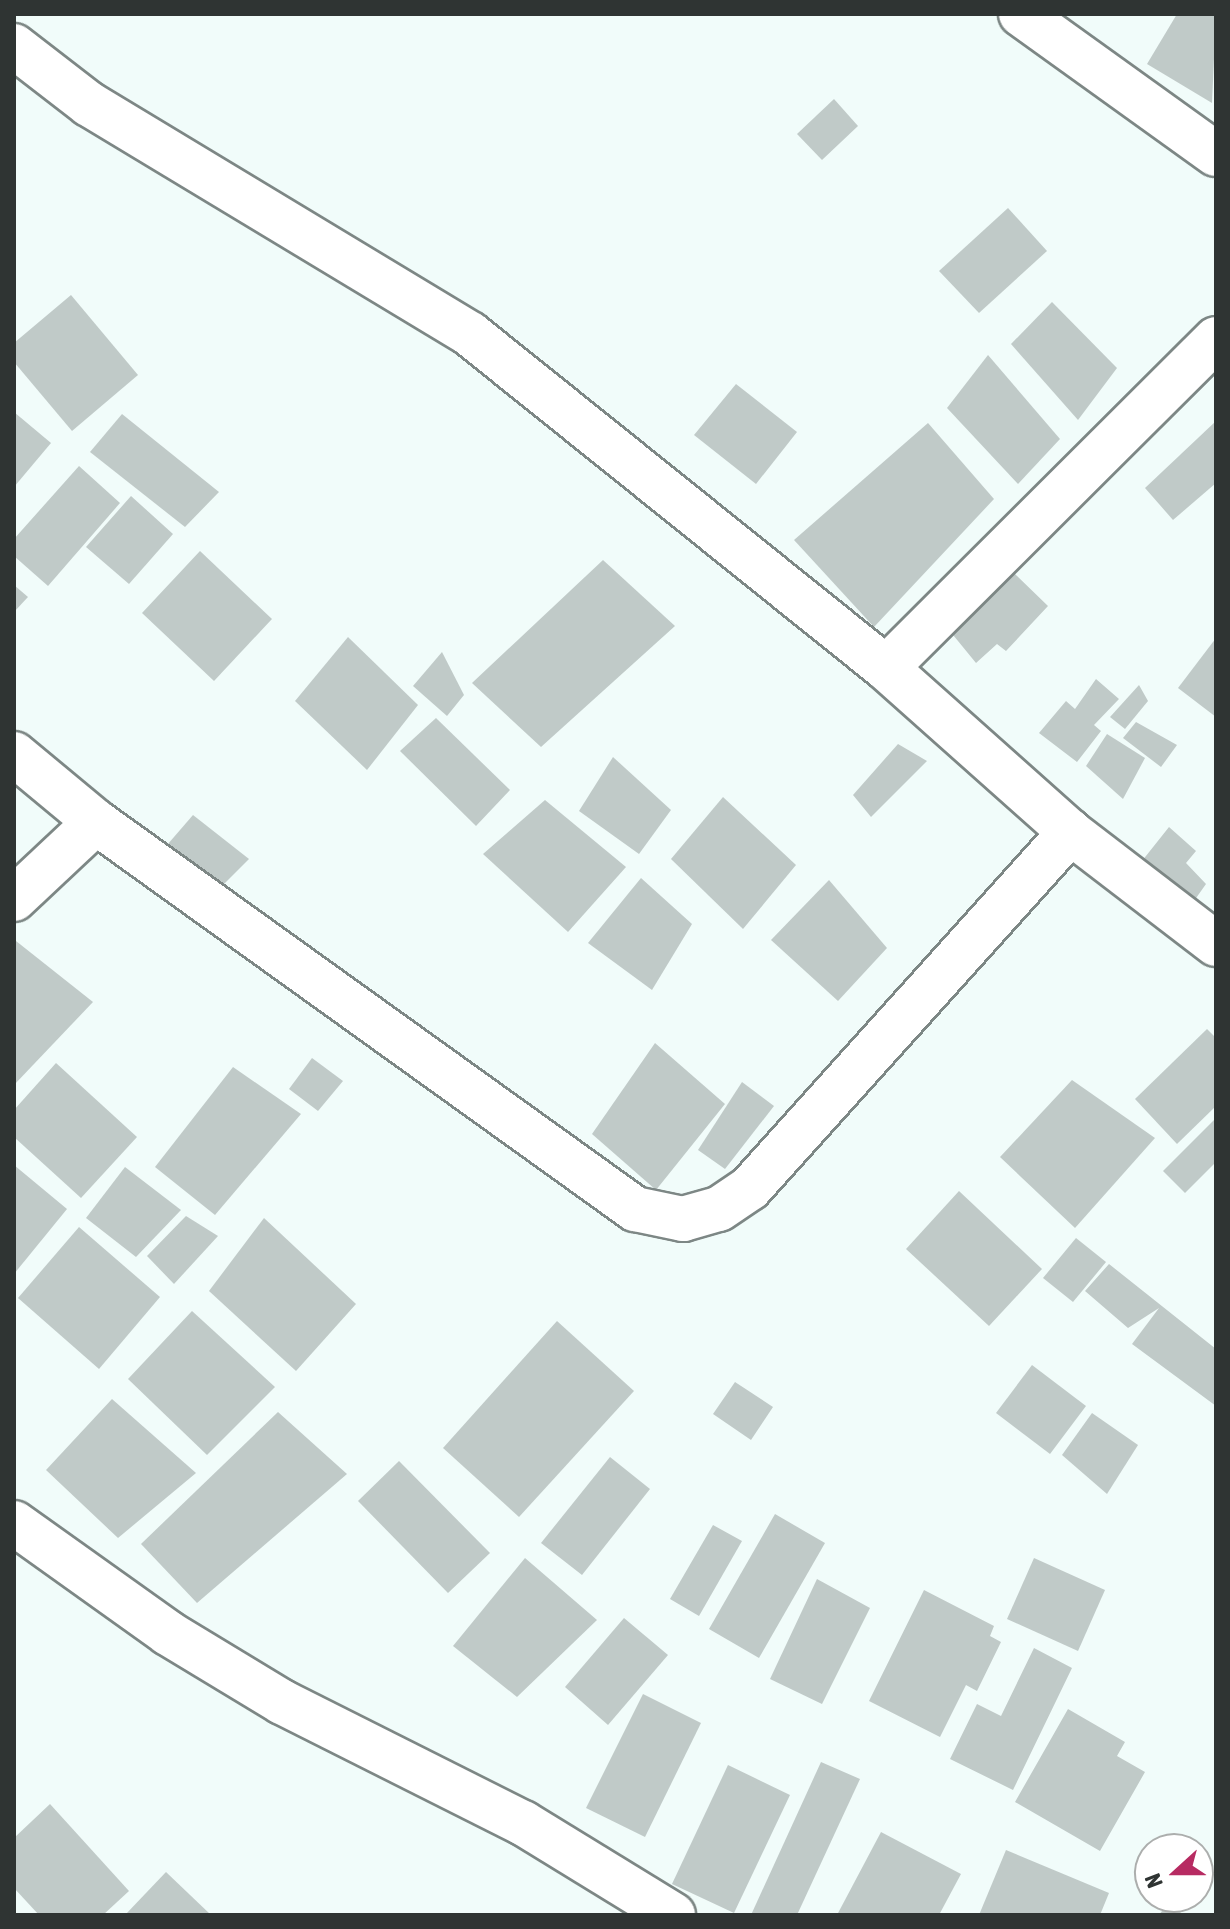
<!DOCTYPE html>
<html>
<head>
<meta charset="utf-8">
<style>
	body { margin:0 }
	#map { position:relative; width:1230px; height:1929px; overflow:hidden; background:#f1fcfa; font-family:"Asap Condensed",sans-serif }
	div>[style] { position:absolute }
	[style*='--x'] { left:calc(var(--x)*1px); top:calc(var(--y)*1px); width:calc(var(--w)*1px); rotate:calc(var(--a)*1deg) }
	.building>* { inset:0; background:#c0cac8 }
	.roads { filter:drop-shadow(2px 0 #7d8785) drop-shadow(-2px 0 #7d8785) drop-shadow(0 2px #7d8785) drop-shadow(0 -2px #7d8785) }
	.minor>* { height:44px; margin:-22px; padding:0 22px; transform-origin:22px; border-radius:22px; background:#fff }
	span { translate:-50% -50%; white-space:nowrap; text-align:center; line-height:1.15; -webkit-text-stroke:6px #fff; paint-order:stroke }
	.frame { position:absolute; inset:0; border:16px solid #2f3433; pointer-events:none }
	.north { position:absolute; left:1134px; top:1833px; width:80px; height:80px; box-sizing:border-box; background:#fff; border:2px solid #acaead; border-radius:50%; rotate:249deg; font-size:22px; font-weight:700; line-height:32px; text-align:center; color:#2f3433 }
	.north::after { content:''; display:block; margin:auto; width:28px; height:36px; background:#b72b62; clip-path:polygon(50% 0,100% 100%,50% 72%,0 100%) }
</style>
</head>
<body>
<div id="map">
	<div class="building">
		<div style="clip-path:polygon(1177px 14px,1216px 14px,1212px 103px,1147px 64px)"></div>
		<div style="clip-path:polygon(834px 99px,858px 126px,822px 160px,797px 134px)"></div>
		<div style="clip-path:polygon(1008px 208px,1047px 251px,979px 313px,939px 271px)"></div>
		<div style="clip-path:polygon(71px 295px,138px 375px,72px 431px,14px 362px,14px 343px)"></div>
		<div style="clip-path:polygon(1052px 302px,1117px 368px,1078px 420px,1011px 344px)"></div>
		<div style="clip-path:polygon(988px 355px,1060px 439px,1018px 484px,947px 408px)"></div>
		<div style="clip-path:polygon(736px 384px,797px 432px,756px 484px,694px 435px)"></div>
		<div style="clip-path:polygon(14px 412px,51px 443px,14px 487px)"></div>
		<div style="clip-path:polygon(122px 414px,219px 492px,185px 527px,90px 452px)"></div>
		<div style="clip-path:polygon(1216px 421px,1216px 483px,1173px 520px,1145px 488px)"></div>
		<div style="clip-path:polygon(928px 423px,994px 499px,874px 627px,794px 540px)"></div>
		<div style="clip-path:polygon(79px 466px,120px 503px,48px 586px,14px 556px,14px 539px)"></div>
		<div style="clip-path:polygon(131px 496px,173px 534px,129px 584px,86px 547px)"></div>
		<div style="clip-path:polygon(200px 551px,272px 619px,214px 681px,142px 613px)"></div>
		<div style="clip-path:polygon(603px 560px,675px 626px,541px 747px,472px 683px)"></div>
		<div style="clip-path:polygon(1014px 573px,1048px 606px,1006px 651px,997px 644px,976px 663px,949px 630px)"></div>
		<div style="clip-path:polygon(14px 585px,28px 597px,14px 612px)"></div>
		<div style="clip-path:polygon(348px 637px,418px 705px,367px 770px,295px 701px)"></div>
		<div style="clip-path:polygon(1216px 638px,1216px 717px,1178px 688px)"></div>
		<div style="clip-path:polygon(442px 652px,464px 695px,447px 716px,413px 686px)"></div>
		<div style="clip-path:polygon(1096px 679px,1119px 699px,1094px 725px,1101px 731px,1077px 762px,1039px 733px,1066px 701px,1075px 709px)"></div>
		<div style="clip-path:polygon(1139px 685px,1148px 701px,1125px 729px,1110px 717px)"></div>
		<div style="clip-path:polygon(436px 718px,510px 790px,476px 826px,400px 751px)"></div>
		<div style="clip-path:polygon(1136px 722px,1177px 745px,1161px 767px,1123px 738px)"></div>
		<div style="clip-path:polygon(1107px 734px,1145px 758px,1123px 799px,1086px 766px)"></div>
		<div style="clip-path:polygon(898px 744px,927px 761px,871px 817px,853px 795px)"></div>
		<div style="clip-path:polygon(613px 757px,671px 810px,639px 854px,579px 811px)"></div>
		<div style="clip-path:polygon(723px 797px,796px 865px,743px 929px,671px 859px)"></div>
		<div style="clip-path:polygon(545px 800px,626px 867px,568px 932px,483px 854px)"></div>
		<div style="clip-path:polygon(193px 815px,249px 859px,211px 897px,161px 852px)"></div>
		<div style="clip-path:polygon(1169px 827px,1196px 851px,1186px 863px,1206px 884px,1189px 908px,1138px 866px)"></div>
		<div style="clip-path:polygon(641px 878px,692px 924px,652px 990px,588px 943px)"></div>
		<div style="clip-path:polygon(829px 880px,887px 948px,838px 1001px,771px 940px)"></div>
		<div style="clip-path:polygon(16px 941px,93px 1002px,14px 1085px,14px 943px)"></div>
		<div style="clip-path:polygon(1207px 1029px,1216px 1038px,1216px 1106px,1177px 1144px,1135px 1099px)"></div>
		<div style="clip-path:polygon(655px 1043px,725px 1104px,656px 1190px,592px 1134px)"></div>
		<div style="clip-path:polygon(312px 1058px,343px 1081px,318px 1111px,289px 1089px)"></div>
		<div style="clip-path:polygon(56px 1063px,137px 1137px,81px 1198px,14px 1137px,14px 1110px)"></div>
		<div style="clip-path:polygon(233px 1067px,301px 1114px,215px 1215px,155px 1167px)"></div>
		<div style="clip-path:polygon(1072px 1080px,1155px 1138px,1075px 1228px,1000px 1157px)"></div>
		<div style="clip-path:polygon(742px 1082px,774px 1106px,725px 1169px,698px 1150px)"></div>
		<div style="clip-path:polygon(1216px 1118px,1216px 1162px,1185px 1193px,1163px 1171px)"></div>
		<div style="clip-path:polygon(14px 1165px,67px 1209px,14px 1274px)"></div>
		<div style="clip-path:polygon(125px 1167px,181px 1210px,136px 1257px,86px 1218px)"></div>
		<div style="clip-path:polygon(959px 1191px,1042px 1269px,989px 1326px,906px 1249px)"></div>
		<div style="clip-path:polygon(186px 1216px,218px 1236px,174px 1284px,147px 1256px)"></div>
		<div style="clip-path:polygon(264px 1218px,356px 1304px,296px 1371px,209px 1291px)"></div>
		<div style="clip-path:polygon(79px 1227px,160px 1297px,99px 1369px,18px 1298px)"></div>
		<div style="clip-path:polygon(1076px 1238px,1106px 1262px,1073px 1302px,1043px 1278px)"></div>
		<div style="clip-path:polygon(1109px 1264px,1216px 1349px,1216px 1406px,1132px 1344px,1159px 1308px,1128px 1328px,1085px 1291px)"></div>
		<div style="clip-path:polygon(192px 1311px,275px 1387px,207px 1455px,128px 1379px)"></div>
		<div style="clip-path:polygon(557px 1321px,634px 1391px,519px 1517px,443px 1448px)"></div>
		<div style="clip-path:polygon(1032px 1365px,1086px 1406px,1050px 1454px,996px 1413px)"></div>
		<div style="clip-path:polygon(735px 1382px,773px 1407px,751px 1440px,713px 1414px)"></div>
		<div style="clip-path:polygon(112px 1399px,196px 1473px,118px 1538px,46px 1470px)"></div>
		<div style="clip-path:polygon(278px 1412px,347px 1474px,197px 1603px,141px 1544px)"></div>
		<div style="clip-path:polygon(1092px 1413px,1138px 1445px,1107px 1494px,1062px 1455px)"></div>
		<div style="clip-path:polygon(610px 1457px,650px 1489px,582px 1575px,541px 1543px)"></div>
		<div style="clip-path:polygon(399px 1461px,490px 1553px,448px 1593px,358px 1501px)"></div>
		<div style="clip-path:polygon(775px 1514px,825px 1543px,759px 1658px,709px 1629px)"></div>
		<div style="clip-path:polygon(713px 1525px,742px 1541px,699px 1616px,670px 1599px)"></div>
		<div style="clip-path:polygon(525px 1558px,597px 1620px,517px 1697px,453px 1646px)"></div>
		<div style="clip-path:polygon(1034px 1558px,1105px 1590px,1078px 1651px,1007px 1619px)"></div>
		<div style="clip-path:polygon(817px 1579px,870px 1608px,822px 1704px,770px 1679px)"></div>
		<div style="clip-path:polygon(924px 1590px,994px 1626px,990px 1636px,1001px 1642px,977px 1691px,966px 1685px,940px 1737px,869px 1701px)"></div>
		<div style="clip-path:polygon(624px 1618px,668px 1655px,608px 1725px,565px 1687px)"></div>
		<div style="clip-path:polygon(1034px 1648px,1072px 1668px,1013px 1790px,950px 1759px,977px 1704px,1001px 1716px)"></div>
		<div style="clip-path:polygon(643px 1694px,701px 1723px,645px 1837px,586px 1808px)"></div>
		<div style="clip-path:polygon(1068px 1709px,1125px 1742px,1117px 1756px,1145px 1772px,1100px 1851px,1015px 1802px)"></div>
		<div style="clip-path:polygon(821px 1762px,860px 1779px,797px 1915px,751px 1915px)"></div>
		<div style="clip-path:polygon(728px 1765px,790px 1795px,734px 1913px,672px 1884px)"></div>
		<div style="clip-path:polygon(50px 1804px,129px 1891px,103px 1915px,39px 1915px,14px 1888px,14px 1838px)"></div>
		<div style="clip-path:polygon(881px 1832px,961px 1874px,939px 1915px,837px 1915px)"></div>
		<div style="clip-path:polygon(1006px 1850px,1109px 1893px,1100px 1915px,979px 1915px)"></div>
		<div style="clip-path:polygon(166px 1872px,211px 1915px,125px 1915px)"></div>
		<div style="clip-path:polygon(1168px 1903px,1184px 1915px,1159px 1915px)"></div>
	</div>
	<div class="roads">
		<div class="minor">
			<div style="--x:1021;--y:14;--w:240;--a:35.7"></div>
			<div style="--x:14;--y:46;--w:95;--a:37.7"></div>
			<div style="--x:89;--y:104;--w:445;--a:31.1"></div>
			<div style="--x:470;--y:334;--w:533;--a:38.76"></div>
			<div style="--x:886;--y:668;--w:246;--a:41.7"></div>
			<div style="--x:1070;--y:832;--w:184;--a:37.5"></div>
			<div style="--x:886;--y:668;--w:466;--a:-44.9"></div>
			<div style="--x:14;--y:754;--w:107;--a:39.7"></div>
			<div style="--x:96;--y:822;--w:664;--a:35.68"></div>
			<div style="--x:635;--y:1209;--w:49;--a:11.8"></div>
			<div style="--x:683;--y:1219;--w:37;--a:-16"></div>
			<div style="--x:719;--y:1209;--w:37;--a:-34"></div>
			<div style="--x:750;--y:1188;--w:479;--a:-48"></div>
			<div style="--x:14;--y:899;--w:112;--a:-43.2"></div>
			<div style="--x:14;--y:1523;--w:189;--a:35.5"></div>
			<div style="--x:168;--y:1633;--w:133;--a:31.2"></div>
			<div style="--x:282;--y:1702;--w:270;--a:26.7"></div>
			<div style="--x:523;--y:1823;--w:176;--a:31.5"></div>
		</div>
	</div>
	<div class="frame"></div>
	<div class="north">N</div>
</div>
</body>
</html>
